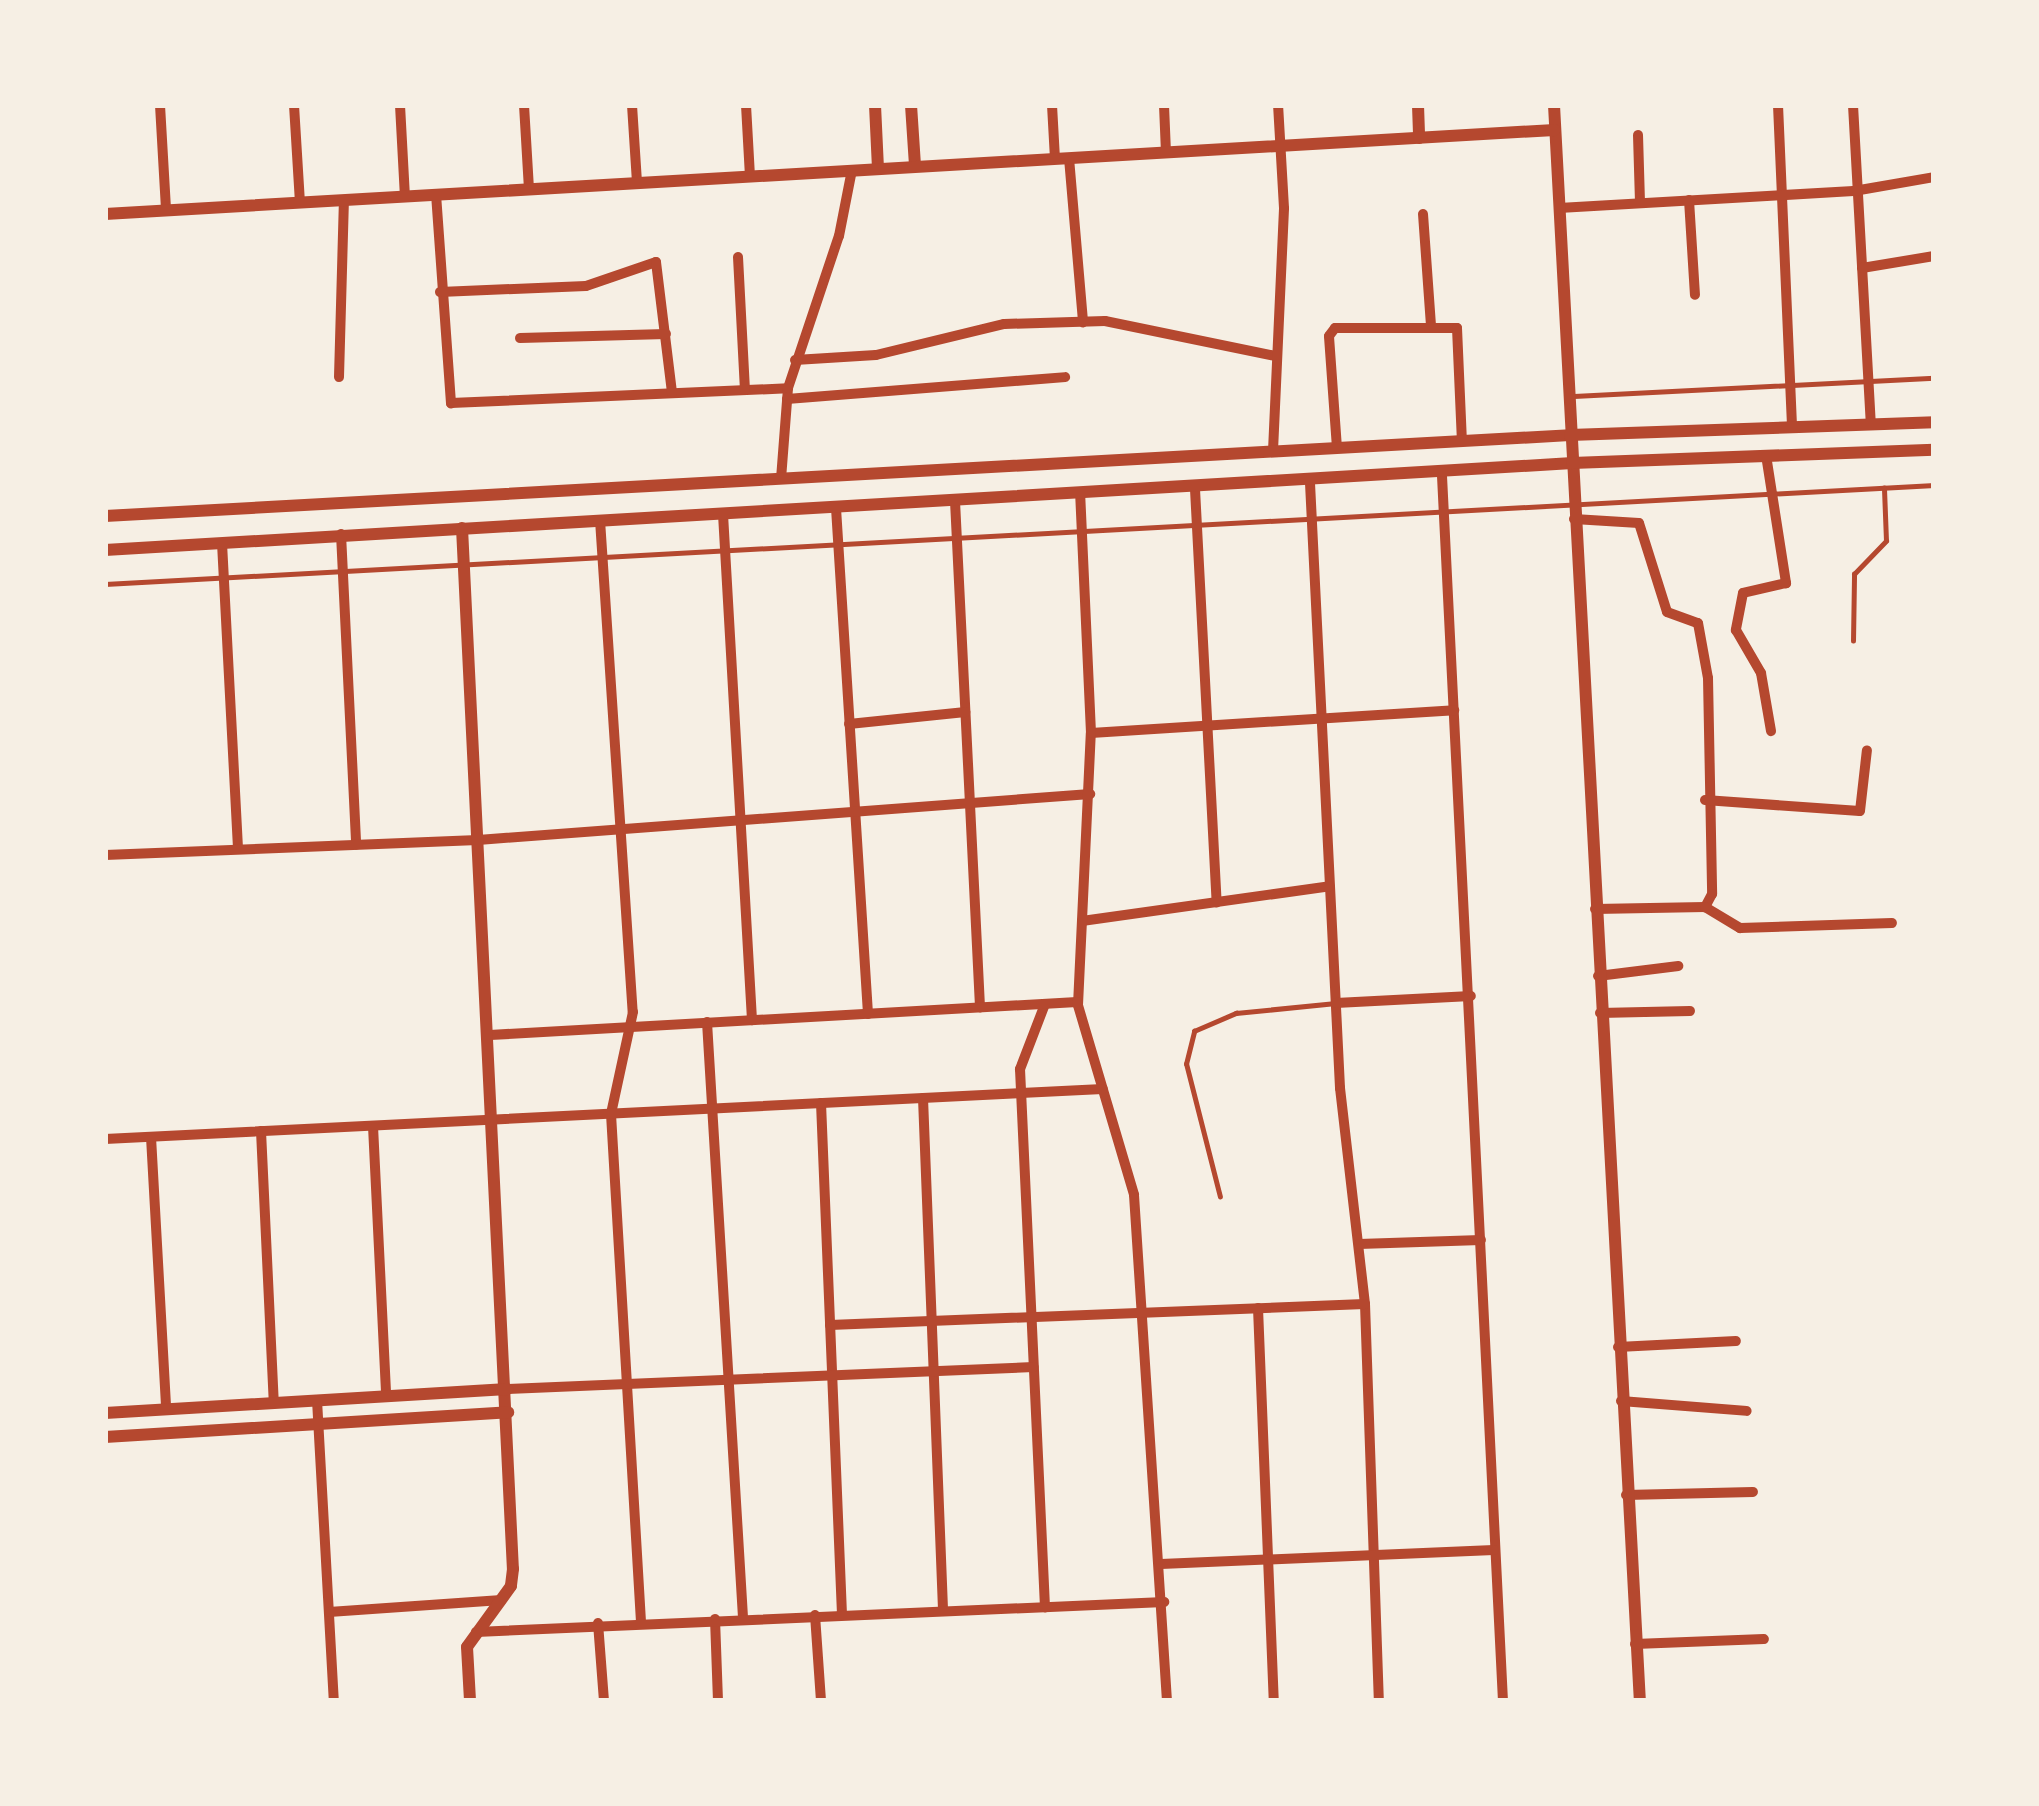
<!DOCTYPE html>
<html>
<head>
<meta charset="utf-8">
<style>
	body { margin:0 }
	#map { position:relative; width:2039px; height:1806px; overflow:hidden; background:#f6efe4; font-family:"Archivo Narrow",sans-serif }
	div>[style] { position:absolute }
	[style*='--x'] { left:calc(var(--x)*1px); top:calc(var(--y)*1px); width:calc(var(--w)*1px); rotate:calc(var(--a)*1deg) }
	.service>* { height:4.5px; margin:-2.25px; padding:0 2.25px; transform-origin:2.25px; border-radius:2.25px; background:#b5482f }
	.minor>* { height:10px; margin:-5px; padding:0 5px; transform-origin:5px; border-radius:5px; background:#b5482f }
	.tertiary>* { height:12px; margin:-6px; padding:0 6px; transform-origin:6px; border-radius:6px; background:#b5482f }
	span { translate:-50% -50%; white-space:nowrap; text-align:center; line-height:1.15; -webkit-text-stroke:9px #f6efe4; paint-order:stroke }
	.frame { position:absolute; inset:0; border:108px solid #f6efe4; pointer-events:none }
</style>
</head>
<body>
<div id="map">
	<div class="service">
		<div style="--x:1574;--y:396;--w:360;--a:-2.9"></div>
		<div style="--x:105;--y:584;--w:1832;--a:-3.1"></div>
		<div style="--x:1853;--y:641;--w:67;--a:-89.1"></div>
		<div style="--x:1854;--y:574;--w:46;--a:-45.9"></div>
		<div style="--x:1886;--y:541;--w:53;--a:-92.2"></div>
		<div style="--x:1220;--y:1197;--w:137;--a:-104.3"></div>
		<div style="--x:1186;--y:1064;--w:34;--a:-76"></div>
		<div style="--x:1194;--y:1031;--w:46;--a:-23.2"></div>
		<div style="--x:1236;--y:1013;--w:100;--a:-5.7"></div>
	</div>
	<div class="minor">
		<div style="--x:160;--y:105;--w:105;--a:86.7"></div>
		<div style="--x:294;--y:105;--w:97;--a:86.5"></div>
		<div style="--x:400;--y:105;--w:91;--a:86.9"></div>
		<div style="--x:524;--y:105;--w:84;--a:86.6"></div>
		<div style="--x:632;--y:105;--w:78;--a:86.3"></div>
		<div style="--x:746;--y:105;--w:72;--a:86.8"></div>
		<div style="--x:1052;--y:105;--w:54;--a:86.8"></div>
		<div style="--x:1164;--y:105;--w:48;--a:87.6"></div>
		<div style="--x:1778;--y:105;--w:322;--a:87.5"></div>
		<div style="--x:1853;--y:105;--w:320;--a:86.8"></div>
		<div style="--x:1638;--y:135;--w:68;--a:88.3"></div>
		<div style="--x:1069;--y:158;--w:165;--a:85.1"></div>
		<div style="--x:436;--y:194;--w:210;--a:85.9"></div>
		<div style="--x:451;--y:403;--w:337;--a:-2.5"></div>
		<div style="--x:1689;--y:200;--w:95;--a:86.4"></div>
		<div style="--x:1559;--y:208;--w:295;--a:-3.3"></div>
		<div style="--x:1854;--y:191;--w:81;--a:-9.9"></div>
		<div style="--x:1423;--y:214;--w:112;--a:85.9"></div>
		<div style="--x:738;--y:257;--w:133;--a:87"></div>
		<div style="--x:1862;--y:268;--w:73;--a:-9.5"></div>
		<div style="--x:440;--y:292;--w:146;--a:-2.4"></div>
		<div style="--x:586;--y:286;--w:74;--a:-18.9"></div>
		<div style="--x:656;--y:262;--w:132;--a:83"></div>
		<div style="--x:520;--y:338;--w:146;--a:-1.6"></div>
		<div style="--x:795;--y:360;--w:81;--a:-3.5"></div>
		<div style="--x:876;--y:355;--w:132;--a:-13.6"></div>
		<div style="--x:1004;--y:324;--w:101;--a:-1.7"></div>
		<div style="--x:1105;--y:321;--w:174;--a:11.6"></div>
		<div style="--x:339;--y:377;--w:177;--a:-88.4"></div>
		<div style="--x:787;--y:399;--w:279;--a:-4.5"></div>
		<div style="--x:1337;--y:448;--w:112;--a:-94.1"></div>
		<div style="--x:1329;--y:336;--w:10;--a:-53"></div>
		<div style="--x:1335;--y:328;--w:122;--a:0"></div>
		<div style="--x:1457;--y:328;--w:113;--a:87.5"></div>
		<div style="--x:1273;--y:451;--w:243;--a:-87.4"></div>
		<div style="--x:1284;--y:208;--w:103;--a:-93.3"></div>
		<div style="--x:1766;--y:455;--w:130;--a:81.1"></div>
		<div style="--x:1786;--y:583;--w:44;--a:166.9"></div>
		<div style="--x:1743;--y:593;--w:38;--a:101"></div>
		<div style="--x:1736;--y:630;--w:50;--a:59.8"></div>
		<div style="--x:1761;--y:673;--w:59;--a:80.2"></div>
		<div style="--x:1442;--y:476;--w:1227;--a:87.15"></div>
		<div style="--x:781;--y:479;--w:91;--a:-85.6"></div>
		<div style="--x:788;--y:388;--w:160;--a:-71.5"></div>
		<div style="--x:839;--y:236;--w:67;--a:-78.9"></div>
		<div style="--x:1310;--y:483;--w:606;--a:87.16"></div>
		<div style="--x:1340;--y:1088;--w:217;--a:83.4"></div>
		<div style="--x:1365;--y:1304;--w:397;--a:88"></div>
		<div style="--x:1195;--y:489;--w:414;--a:87"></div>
		<div style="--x:955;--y:501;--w:507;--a:87.17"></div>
		<div style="--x:836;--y:508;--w:507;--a:86.38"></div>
		<div style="--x:723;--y:514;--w:507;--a:86.72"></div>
		<div style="--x:1574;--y:519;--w:65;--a:3.5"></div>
		<div style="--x:1639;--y:523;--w:93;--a:72.5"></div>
		<div style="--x:1667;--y:612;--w:33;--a:20"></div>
		<div style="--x:1698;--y:623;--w:56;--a:79.7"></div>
		<div style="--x:1708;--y:678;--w:216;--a:88.9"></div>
		<div style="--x:1712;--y:894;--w:15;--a:118"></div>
		<div style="--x:1705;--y:907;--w:110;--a:179"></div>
		<div style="--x:600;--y:520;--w:493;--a:86.2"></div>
		<div style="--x:633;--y:1012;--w:104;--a:102.2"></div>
		<div style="--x:611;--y:1114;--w:509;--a:86.62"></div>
		<div style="--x:341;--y:534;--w:311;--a:87.2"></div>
		<div style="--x:222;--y:543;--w:306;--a:87"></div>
		<div style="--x:849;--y:724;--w:117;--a:-5.9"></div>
		<div style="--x:1091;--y:733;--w:364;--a:-3.6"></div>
		<div style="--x:1705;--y:800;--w:155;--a:4.1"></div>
		<div style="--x:1860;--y:811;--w:61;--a:-83.5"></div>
		<div style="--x:105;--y:855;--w:373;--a:-2.3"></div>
		<div style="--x:478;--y:840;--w:614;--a:-4.3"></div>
		<div style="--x:1705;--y:907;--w:41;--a:31"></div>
		<div style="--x:1740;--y:928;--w:152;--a:-1.9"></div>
		<div style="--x:1082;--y:921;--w:250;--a:-8"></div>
		<div style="--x:1598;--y:976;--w:81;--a:-7.1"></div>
		<div style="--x:1336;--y:1003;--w:135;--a:-3"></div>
		<div style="--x:1045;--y:1004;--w:70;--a:111"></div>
		<div style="--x:1020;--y:1069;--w:539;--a:87.34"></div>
		<div style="--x:1078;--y:1005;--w:272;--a:-87.3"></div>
		<div style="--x:1091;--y:733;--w:238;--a:-92.6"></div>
		<div style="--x:1600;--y:1013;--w:90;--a:-1.3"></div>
		<div style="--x:707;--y:1022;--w:597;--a:86.54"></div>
		<div style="--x:490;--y:1035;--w:588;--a:-3.22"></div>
		<div style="--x:1077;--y:1002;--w:201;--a:73.5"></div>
		<div style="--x:1134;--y:1195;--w:507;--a:86.27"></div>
		<div style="--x:923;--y:1098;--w:512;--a:87.76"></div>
		<div style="--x:821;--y:1103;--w:511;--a:87.65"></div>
		<div style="--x:373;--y:1126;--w:270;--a:87.2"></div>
		<div style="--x:261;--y:1131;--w:272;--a:87.3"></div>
		<div style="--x:151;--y:1137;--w:272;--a:86.8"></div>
		<div style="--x:105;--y:1139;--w:999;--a:-2.87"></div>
		<div style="--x:1359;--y:1244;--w:122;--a:-1.9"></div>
		<div style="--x:1258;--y:1308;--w:393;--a:87.7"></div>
		<div style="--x:830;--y:1325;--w:535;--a:-2.25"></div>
		<div style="--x:1618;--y:1347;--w:118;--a:-2.9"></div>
		<div style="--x:507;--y:1389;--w:527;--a:-2.39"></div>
		<div style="--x:317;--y:1400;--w:301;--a:86.8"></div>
		<div style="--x:1621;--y:1401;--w:126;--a:4.5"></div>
		<div style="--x:1626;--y:1495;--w:127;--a:-1.4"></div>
		<div style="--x:1161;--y:1564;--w:333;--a:-2.4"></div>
		<div style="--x:329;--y:1612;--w:173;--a:-4"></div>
		<div style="--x:815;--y:1615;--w:86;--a:86"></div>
		<div style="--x:715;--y:1619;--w:82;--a:87.9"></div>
		<div style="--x:598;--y:1623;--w:78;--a:85.6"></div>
		<div style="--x:476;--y:1632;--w:689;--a:-2.5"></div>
		<div style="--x:1635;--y:1644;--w:129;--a:-2.2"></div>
	</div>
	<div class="tertiary">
		<div style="--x:875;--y:105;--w:63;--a:87.3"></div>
		<div style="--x:911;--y:105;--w:61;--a:86.2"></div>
		<div style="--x:1418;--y:105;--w:33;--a:88"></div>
		<div style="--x:1554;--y:105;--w:1598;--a:86.92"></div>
		<div style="--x:105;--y:214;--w:1452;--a:-3.32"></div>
		<div style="--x:105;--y:516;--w:1467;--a:-3.16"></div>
		<div style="--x:1570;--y:435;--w:364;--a:-2"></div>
		<div style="--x:462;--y:528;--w:1042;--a:87.2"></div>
		<div style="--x:513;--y:1569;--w:17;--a:97"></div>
		<div style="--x:511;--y:1586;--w:75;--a:125.8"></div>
		<div style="--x:467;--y:1647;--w:54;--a:86.8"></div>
		<div style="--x:105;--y:550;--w:1470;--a:-3.39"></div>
		<div style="--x:1572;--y:463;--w:362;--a:-2.1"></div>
		<div style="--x:105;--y:1413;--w:403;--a:-3.4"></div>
		<div style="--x:105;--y:1437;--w:404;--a:-3.5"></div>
	</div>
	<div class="frame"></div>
</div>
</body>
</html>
